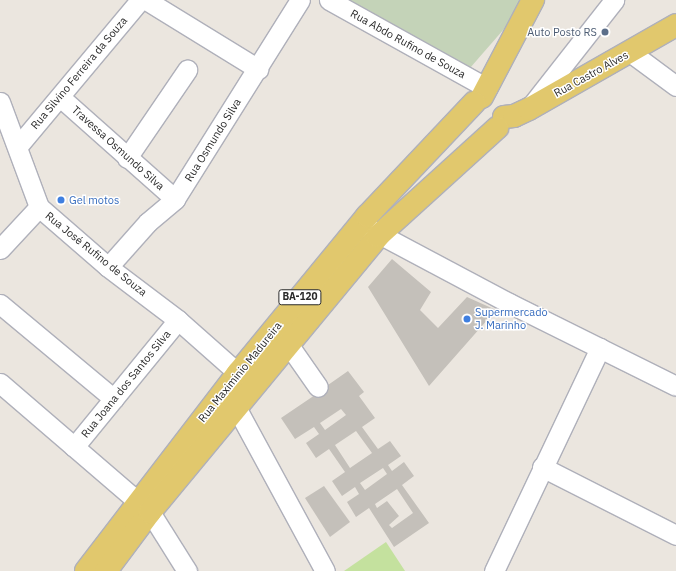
<!DOCTYPE html>
<html>
<head>
<meta charset="utf-8">
<style>
	body { margin:0 }
	#map { position:relative; width:676px; height:571px; overflow:hidden; background:#ebe6df; font-family:"IBM Plex Sans",sans-serif }
	div>[style] { position:absolute }
	[style*='--x'] { left:calc(var(--x)*1px); top:calc(var(--y)*1px); width:calc(var(--w)*1px); rotate:calc(var(--a)*1deg) }
	.cemetery>* { inset:0; background:#c4d3b8 }
	.pitch>* { inset:0; background:#c4e19e }
	.building>* { inset:0; background:#c4c0ba }
	.roads { filter:drop-shadow(1px 0 #afb0ba) drop-shadow(-1px 0 #afb0ba) drop-shadow(0 1px #afb0ba) drop-shadow(0 -1px #afb0ba) }
	.minor>* { height:19px; margin:-9.5px; padding:0 9.5px; transform-origin:9.5px; border-radius:9.5px; background:#fff }
	.major>* { height:22px; margin:-11px; padding:0 11px; transform-origin:11px; border-radius:11px; background:#e1c86d }
	.dots>* { width:11px; height:11px; translate:-50% -50%; box-sizing:border-box; border:2px solid #fff; border-radius:50% }
	span { translate:-50% -50%; white-space:nowrap; text-align:center; line-height:1.15; -webkit-text-stroke:3px #fff; paint-order:stroke }
	.shield-label span { padding:1px 3px; background:#fff; border:1px solid; border-radius:3px; -webkit-text-stroke-width:0 }
	.shield-label { font-size:10px; color:#2b2b2b; font-weight:700 }
	.service-label { font-size:11px; color:#4e5e75 }
	.right { translate:-100% -50%; text-align:right }
	.street-label { font-size:11px; color:#2b2b2b }
	.shop-label { font-size:11px; color:#366cbe }
	.left { translate:0 -50%; text-align:left }
</style>
</head>
<body>
<div id="map">
	<div class="cemetery">
		<div style="clip-path:polygon(349px 0,521px 0,504px 29px,470px 68px)"></div>
	</div>
	<div class="pitch">
		<div style="clip-path:polygon(386px 542px,405px 571px,344px 571px)"></div>
	</div>
	<div class="building">
		<div style="clip-path:polygon(392px 259px,431px 292px,420px 310px,438px 328px,467px 297px,496px 310px,429px 386px,368px 287px)"></div>
		<div style="clip-path:polygon(evenodd,348px 371px,364px 392px,359px 396px,375px 418px,362px 427px,378px 449px,390px 441px,401px 456px,388px 465px,392px 471px,404px 462px,414px 476px,402px 485px,429px 523px,394px 547px,369px 508px,356px 517px,347px 502px,359px 494px,355px 487px,342px 496px,332px 481px,345px 472px,329px 449px,316px 458px,306px 443px,319px 434px,314px 427px,295px 439px,281px 418px,315px 395px,323px 384px,328px 385px,348px 371px,341px 409px,346px 415px,325px 430px,320px 423px,341px 409px,348px 371px,356px 431px,372px 453px,350px 468px,335px 445px,356px 431px,348px 371px,383px 468px,387px 474px,365px 490px,360px 483px,383px 468px,348px 371px,397px 489px,413px 513px,392px 528px,389px 525px,399px 516px,387px 501px,377px 508px,375px 504px,397px 489px)"></div>
		<div style="clip-path:polygon(324px 486px,350px 522px,330px 537px,305px 498px)"></div>
	</div>
	<div class="roads">
		<div class="minor">
			<div style="--x:146;--y:0;--w:132;--a:31.6"></div>
			<div style="--x:329;--y:0;--w:181;--a:29.1"></div>
			<div style="--x:630;--y:52;--w:57;--a:36.5"></div>
			<div style="--x:60;--y:97;--w:154;--a:41.6"></div>
			<div style="--x:0;--y:102;--w:112;--a:69.6"></div>
			<div style="--x:39;--y:207;--w:91;--a:41"></div>
			<div style="--x:108;--y:267;--w:88;--a:37.1"></div>
			<div style="--x:178;--y:320;--w:80;--a:41.5"></div>
			<div style="--x:531;--y:106;--w:135;--a:-51.9"></div>
			<div style="--x:18;--y:146;--w:190;--a:-50.1"></div>
			<div style="--x:127;--y:158;--w:107;--a:-55.7"></div>
			<div style="--x:368;--y:228;--w:160;--a:28"></div>
			<div style="--x:509;--y:303;--w:186;--a:26.4"></div>
			<div style="--x:0;--y:249;--w:57;--a:-47.1"></div>
			<div style="--x:108;--y:267;--w:60;--a:-48.4"></div>
			<div style="--x:148;--y:222;--w:35;--a:-40"></div>
			<div style="--x:175;--y:199;--w:235;--a:-57.9"></div>
			<div style="--x:0;--y:304;--w:148;--a:39.8"></div>
			<div style="--x:288;--y:344;--w:52;--a:55.1"></div>
			<div style="--x:0;--y:383;--w:198;--a:40.7"></div>
			<div style="--x:150;--y:512;--w:70;--a:57.9"></div>
			<div style="--x:237;--y:409;--w:184;--a:61.5"></div>
			<div style="--x:74;--y:447;--w:164;--a:-50.7"></div>
			<div style="--x:542;--y:467;--w:150;--a:26.9"></div>
			<div style="--x:494;--y:571;--w:247;--a:-64.6"></div>
		</div>
		<div class="major">
			<div style="--x:482;--y:97;--w:110;--a:-62.3"></div>
			<div style="--x:504;--y:117;--w:10;--a:-6"></div>
			<div style="--x:514;--y:116;--w:17;--a:-25"></div>
			<div style="--x:529;--y:109;--w:169;--a:-29.7"></div>
			<div style="--x:86;--y:571;--w:250;--a:-52.5"></div>
			<div style="--x:238;--y:373;--w:203;--a:-50.6"></div>
			<div style="--x:367;--y:216;--w:156;--a:-46.6"></div>
			<div style="--x:106;--y:571;--w:74;--a:-53.3"></div>
			<div style="--x:150;--y:512;--w:358;--a:-50.4"></div>
			<div style="--x:378;--y:236;--w:161;--a:-42.2"></div>
		</div>
	</div>
	<div class="dots">
		<div style="left:605px;top:32px;background:#5c6f8a"></div>
		<div style="left:61px;top:200px;background:#3f7fe0"></div>
		<div style="left:467px;top:319px;background:#3f7fe0"></div>
	</div>
	<div class="shield-label">
		<span style="left:300px;top:297px">BA-120</span>
	</div>
	<div class="service-label">
		<span class="right" style="left:597px;top:32px">Auto Posto RS</span>
	</div>
	<div class="street-label">
		<span style="left:408px;top:44px;rotate:29deg">Rua Abdo Rufino de Souza</span>
		<span style="left:79px;top:73px;rotate:-50deg">Rua Silvino Ferreira da Souza</span>
		<span style="left:591px;top:74px;rotate:-29deg">Rua Castro Alves</span>
		<span style="left:213px;top:140px;rotate:-58deg">Rua Osmundo Silva</span>
		<span style="left:118px;top:148px;rotate:42deg">Travessa Osmundo Silva</span>
		<span style="left:96px;top:254px;rotate:39deg">Rua José Rufino de Souza</span>
		<span style="left:240px;top:372px;rotate:-51deg">Rua Maximinio Madureira</span>
		<span style="left:126px;top:384px;rotate:-51deg">Rua Joana dos Santos Silva</span>
	</div>
	<div class="shop-label">
		<span class="left" style="left:69px;top:200px">Gel motos</span>
		<span class="left" style="left:475px;top:319px">Supermercado<br>J. Marinho</span>
	</div>
</div>
</body>
</html>
